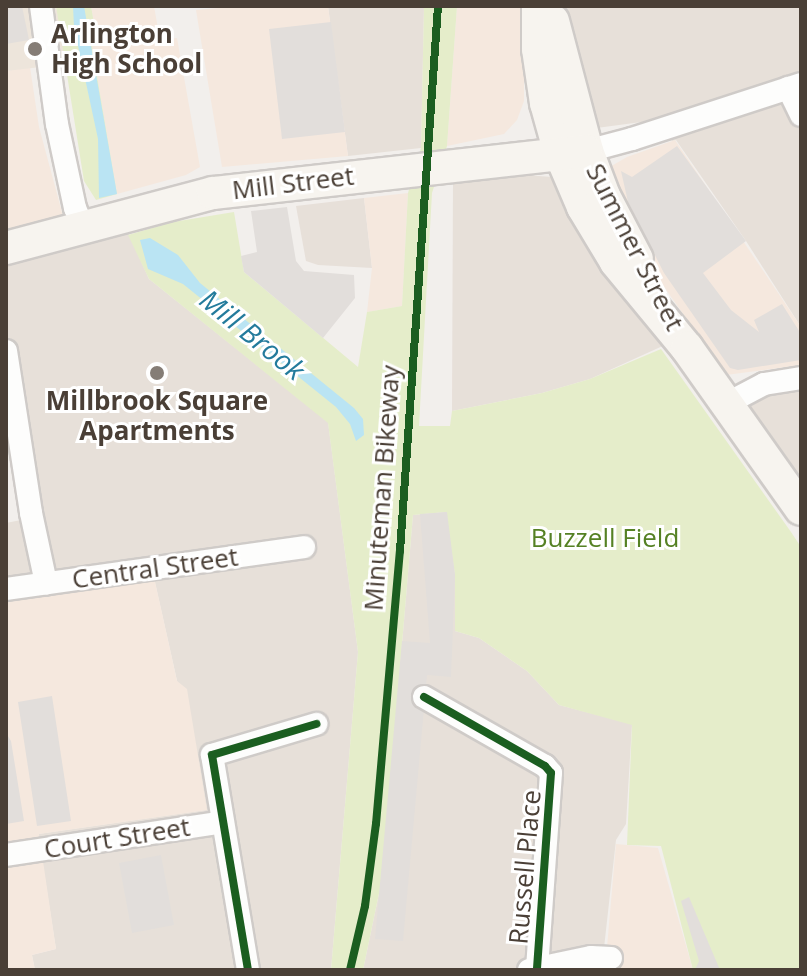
<!DOCTYPE html>
<html>
<head>
<meta charset="utf-8">
<style>
	body { margin:0 }
	#map { position:relative; width:807px; height:976px; overflow:hidden; background:#f2efec; font-family:"Open Sans",sans-serif }
	div>[style] { position:absolute }
	[style*='--x'] { left:calc(var(--x)*1px); top:calc(var(--y)*1px); width:calc(var(--w)*1px); rotate:calc(var(--a)*1deg) }
	.residential>* { inset:0; background:#e7e0d9 }
	.commercial>* { inset:0; background:#f5e8de }
	.education>* { inset:0; background:#ede5db }
	.green>* { inset:0; background:#e5edca }
	.parking>* { inset:0; background:#e2dedb }
	.water>* { inset:0; background:#bae4f3 }
	.roads { filter:drop-shadow(2px 0 #cfcbc8) drop-shadow(-2px 0 #cfcbc8) drop-shadow(0 2px #cfcbc8) drop-shadow(0 -2px #cfcbc8) }
	.street>* { height:22px; margin:-11px; padding:0 11px; transform-origin:11px; border-radius:11px; background:#fdfdfc }
	.secondary>* { height:32px; margin:-16px; padding:0 16px; transform-origin:16px; border-radius:16px; background:#f7f4ef }
	.cycleway>* { height:8px; margin:-4px; padding:0 4px; transform-origin:4px; border-radius:4px; background:#1b5e20 }
	.dots>* { width:22px; height:22px; translate:-50% -50%; box-sizing:border-box; border:4px solid #fff; border-radius:50% }
	span { translate:-50% -50%; white-space:nowrap; text-align:center; line-height:1.15; -webkit-text-stroke:6px #fff; paint-order:stroke }
	.poi-label { font-size:26px; color:#4a3f36; font-weight:700 }
	.left { translate:0 -50%; text-align:left }
	.street-label { font-size:26px; color:#4a3f36 }
	.park-label { font-size:26px; color:#558124 }
	.water-label { font-size:28px; color:#237b9c; font-style:italic }
	.frame { position:absolute; inset:0; border:8px solid #4a3f36; pointer-events:none }
</style>
</head>
<body>
<div id="map">
	<div class="residential">
		<div style="clip-path:polygon(328px 6px,424px 6px,421px 148px,348px 156px)"></div>
		<div style="clip-path:polygon(561px 6px,801px 6px,801px 327px,746px 241px,676px 140px,672px 141px,664px 119px,589px 129px)"></div>
		<div style="clip-path:polygon(512px 174px,552px 177px,667px 344px,590px 379px,542px 393px,452px 411px,453px 181px)"></div>
		<div style="clip-path:polygon(364px 198px,372px 268px,318px 265px,306px 261px,296px 206px)"></div>
		<div style="clip-path:polygon(121px 217px,149px 279px,328px 422px,358px 652px,331px 970px,35px 970px,32px 955px,56px 949px,38px 834px,206px 810px,152px 569px,6px 588px,6px 523px,31px 518px,18px 437px,6px 440px,6px 248px)"></div>
		<div style="clip-path:polygon(801px 387px,801px 485px,747px 408px,778px 390px)"></div>
		<div style="clip-path:polygon(447px 512px,455px 575px,455px 631px,479px 638px,527px 671px,559px 705px,632px 724px,626px 824px,616px 840px,603px 957px,529px 970px,363px 970px,382px 879px,413px 515px)"></div>
	</div>
	<div class="commercial">
		<div style="clip-path:polygon(91px 6px,154px 6px,160px 40px,177px 38px,200px 167px,186px 175px,117px 194px,92px 46px,97px 39px)"></div>
		<div style="clip-path:polygon(240px 6px,328px 6px,348px 156px,222px 167px,196px 10px)"></div>
		<div style="clip-path:polygon(457px 6px,524px 6px,524px 101px,517px 120px,504px 134px,447px 146px)"></div>
		<div style="clip-path:polygon(30px 67px,39px 127px,67px 231px,6px 248px,6px 71px)"></div>
		<div style="clip-path:polygon(675px 140px,801px 327px,801px 365px,726px 375px,655px 274px,608px 168px,627px 157px)"></div>
		<div style="clip-path:polygon(408px 193px,402px 306px,367px 312px,372px 268px,364px 198px)"></div>
		<div style="clip-path:polygon(152px 568px,177px 681px,187px 689px,207px 810px,39px 834px,56px 949px,32px 955px,35px 970px,6px 970px,6px 588px)"></div>
		<div style="clip-path:polygon(616px 844px,658px 848px,693px 970px,605px 970px)"></div>
	</div>
	<div class="education">
		<div style="clip-path:polygon(6px 6px,56px 6px,67px 64px,6px 71px)"></div>
	</div>
	<div class="green">
		<div style="clip-path:polygon(56px 6px,91px 6px,97px 40px,92px 46px,117px 194px,96px 200px,84px 181px)"></div>
		<div style="clip-path:polygon(424px 6px,457px 6px,447px 146px,432px 193px,419px 426px,450px 426px,452px 411px,542px 393px,590px 379px,661px 349px,791px 532px,801px 547px,801px 970px,693px 970px,661px 846px,627px 845px,632px 725px,559px 705px,527px 671px,479px 638px,455px 631px,455px 575px,446px 512px,413px 515px,382px 879px,363px 970px,331px 970px,358px 652px,328px 423px,149px 279px,128px 235px,173px 222px,234px 212px,244px 272px,358px 367px,367px 312px,402px 306px,408px 193px,421px 148px)"></div>
	</div>
	<div class="parking">
		<div style="clip-path:polygon(6px 6px,22px 6px,29px 40px,6px 44px)"></div>
		<div style="clip-path:polygon(331px 22px,345px 132px,282px 139px,269px 29px)"></div>
		<div style="clip-path:polygon(677px 146px,746px 241px,703px 273px,731px 310px,759px 332px,754px 320px,782px 304px,801px 334px,801px 360px,738px 370px,730px 368px,664px 273px,628px 202px,621px 171px,632px 177px)"></div>
		<div style="clip-path:polygon(287px 207px,296px 261px,304px 271px,354px 275px,355px 298px,323px 338px,244px 272px,241px 256px,257px 252px,251px 211px)"></div>
		<div style="clip-path:polygon(447px 512px,455px 575px,451px 677px,427px 675px,403px 941px,375px 939px,402px 641px,430px 643px,420px 514px)"></div>
		<div style="clip-path:polygon(52px 696px,71px 821px,37px 826px,18px 702px)"></div>
		<div style="clip-path:polygon(6px 733px,11px 741px,24px 821px,6px 824px)"></div>
		<div style="clip-path:polygon(161px 855px,174px 925px,132px 933px,119px 863px)"></div>
		<div style="clip-path:polygon(689px 897px,720px 970px,695px 970px,699px 961px,681px 901px)"></div>
	</div>
	<div class="water">
		<div style="clip-path:polygon(73px 6px,84px 6px,117px 194px,99px 198px,98px 139px,74px 27px)"></div>
		<div style="clip-path:polygon(150px 238px,178px 255px,200px 283px,354px 408px,363px 419px,364px 435px,356px 441px,350px 424px,336px 407px,183px 284px,148px 269px,140px 240px)"></div>
	</div>
	<div class="roads">
		<div class="street">
			<div style="--x:41;--y:6;--w:119;--a:82.3"></div>
			<div style="--x:57;--y:124;--w:86;--a:77.9"></div>
			<div style="--x:75;--y:208;--w:21;--a:67"></div>
			<div style="--x:788;--y:88;--w:30;--a:64"></div>
			<div style="--x:587;--y:151;--w:47;--a:-14.9"></div>
			<div style="--x:632;--y:139;--w:178;--a:-18"></div>
			<div style="--x:6;--y:351;--w:164;--a:81.2"></div>
			<div style="--x:31;--y:513;--w:72;--a:77.9"></div>
			<div style="--x:726;--y:404;--w:43;--a:-27.8"></div>
			<div style="--x:764;--y:384;--w:37;--a:-9"></div>
			<div style="--x:6;--y:589;--w:301;--a:-8"></div>
			<div style="--x:424;--y:697;--w:139;--a:29.7"></div>
			<div style="--x:545;--y:766;--w:9;--a:49"></div>
			<div style="--x:551;--y:773;--w:197;--a:94.1"></div>
			<div style="--x:6;--y:855;--w:219;--a:-8.6"></div>
			<div style="--x:248;--y:970;--w:218;--a:-99.5"></div>
			<div style="--x:212;--y:755;--w:109;--a:-16.6"></div>
			<div style="--x:529;--y:970;--w:63;--a:-11.8"></div>
			<div style="--x:591;--y:957;--w:20;--a:3"></div>
		</div>
		<div class="secondary">
			<div style="--x:538;--y:6;--w:43;--a:90"></div>
			<div style="--x:538;--y:49;--w:55;--a:81.6"></div>
			<div style="--x:546;--y:103;--w:52;--a:74.4"></div>
			<div style="--x:560;--y:153;--w:59;--a:66.9"></div>
			<div style="--x:583;--y:207;--w:64;--a:59"></div>
			<div style="--x:616;--y:262;--w:112;--a:50.5"></div>
			<div style="--x:687;--y:348;--w:197;--a:54.7"></div>
			<div style="--x:553;--y:21;--w:134;--a:75.3"></div>
			<div style="--x:587;--y:151;--w:48;--a:69.3"></div>
			<div style="--x:604;--y:196;--w:71;--a:62.4"></div>
			<div style="--x:6;--y:248;--w:214;--a:-14.9"></div>
			<div style="--x:213;--y:193;--w:376;--a:-6.4"></div>
		</div>
	</div>
	<div class="cycleway">
		<div style="--x:424;--y:697;--w:139;--a:29.7"></div>
		<div style="--x:545;--y:766;--w:9;--a:49"></div>
		<div style="--x:551;--y:773;--w:197;--a:94.1"></div>
		<div style="--x:248;--y:970;--w:218;--a:-99.5"></div>
		<div style="--x:212;--y:755;--w:109;--a:-16.6"></div>
		<div style="--x:350;--y:970;--w:66;--a:-76.8"></div>
		<div style="--x:365;--y:906;--w:83;--a:-82.4"></div>
		<div style="--x:376;--y:824;--w:274;--a:-85"></div>
		<div style="--x:400;--y:551;--w:546;--a:-86.01"></div>
	</div>
	<div class="dots">
		<div style="left:35px;top:49px;background:#857d76"></div>
		<div style="left:157px;top:373px;background:#857d76"></div>
	</div>
	<div class="poi-label">
		<span class="left" style="left:51px;top:49px">Arlington<br>High School</span>
		<span style="left:157px;top:416px">Millbrook Square<br>Apartments</span>
	</div>
	<div class="street-label">
		<span style="left:293px;top:183px;rotate:-7deg">Mill Street</span>
		<span style="left:635px;top:247px;rotate:63deg">Summer Street</span>
		<span style="left:382px;top:488px;rotate:-86deg">Minuteman Bikeway</span>
		<span style="left:155px;top:568px;rotate:-8deg">Central Street</span>
		<span style="left:117px;top:838px;rotate:-9deg">Court Street</span>
		<span style="left:525px;top:867px;rotate:-85deg">Russell Place</span>
	</div>
	<div class="park-label">
		<span style="left:605px;top:538px">Buzzell Field</span>
	</div>
	<div class="water-label">
		<span style="left:253px;top:334px;rotate:39deg">Mill Brook</span>
	</div>
	<div class="frame"></div>
</div>
</body>
</html>
